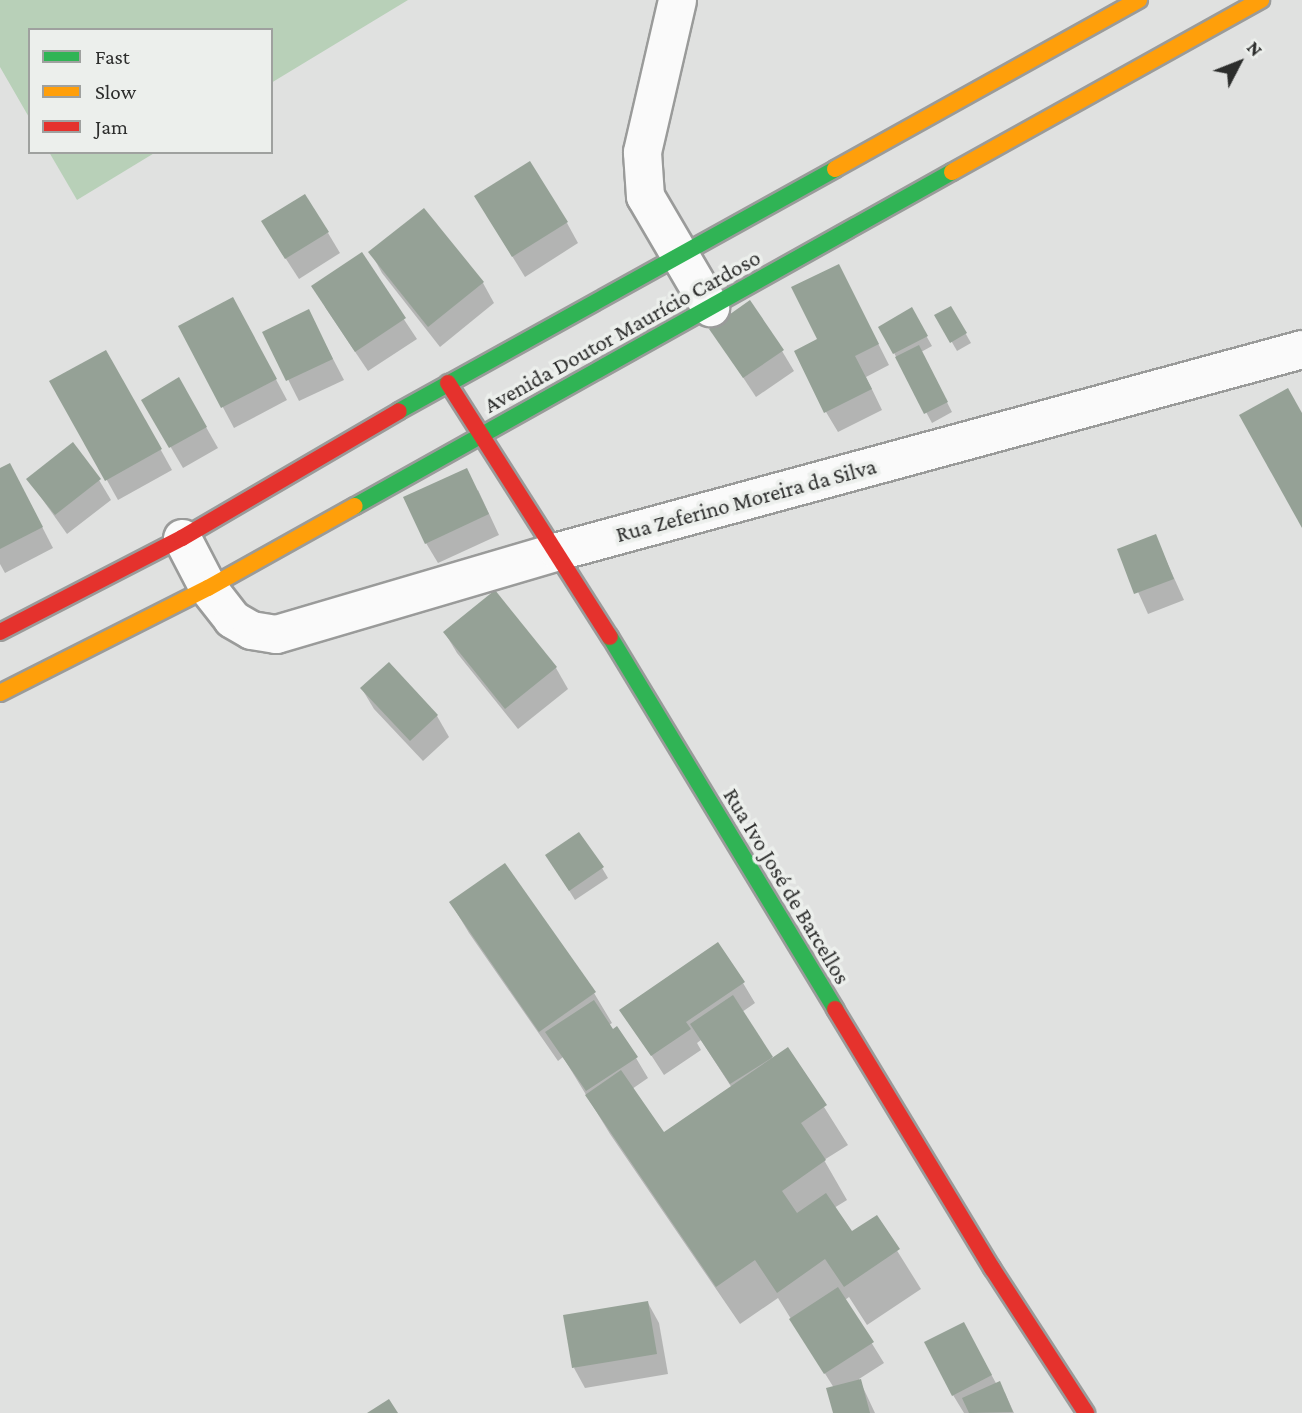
<!DOCTYPE html>
<html>
<head>
<meta charset="utf-8">
<style>
	body { margin:0 }
	#map { position:relative; width:1302px; height:1413px; overflow:hidden; background:#e0e1e0; font-family:"Crimson Pro",serif }
	div>[style] { position:absolute }
	[style*='--x'] { left:calc(var(--x)*1px); top:calc(var(--y)*1px); width:calc(var(--w)*1px); rotate:calc(var(--a)*1deg) }
	.green>* { inset:0; background:#b8d0b8 }
	.shadow>* { inset:0; background:#0003 }
	.building>* { inset:0; background:#95a196 }
	.roads { filter:drop-shadow(2px 0 #9a9b9a) drop-shadow(-2px 0 #9a9b9a) drop-shadow(0 2px #9a9b9a) drop-shadow(0 -2px #9a9b9a) }
	.street>* { height:37px; margin:-18.5px; padding:0 18.5px; transform-origin:18.5px; border-radius:18.5px; background:#fafafa }
	.fast>* { height:16px; margin:-8px; padding:0 8px; transform-origin:8px; border-radius:8px; background:#30b455 }
	.slow>* { height:16px; margin:-8px; padding:0 8px; transform-origin:8px; border-radius:8px; background:#ff9f0a }
	.jam>* { height:16px; margin:-8px; padding:0 8px; transform-origin:8px; border-radius:8px; background:#e5322d }
	span { translate:-50% -50%; white-space:nowrap; text-align:center; line-height:1.15; -webkit-text-stroke:7px #ecefec; paint-order:stroke }
	.street-label { font-size:23px; color:#2c2d2c }
	.legend { position:absolute; left:28px; top:28px; width:245px; height:126px; box-sizing:border-box; background:#ecefec; border:2px solid #9fa19f; margin:0; padding:9px 12px; list-style:none; font-size:21px; color:#2c2d2c }
	.legend li { display:flex; align-items:center; gap:14px; height:35px }
	.legend b { width:35px; border:2px solid #9fa19f }
	.north { position:absolute; left:1204px; top:28px; width:70px; height:70px; -webkit-text-stroke:5px #ecefec; paint-order:stroke; rotate:48deg; font-size:19px; font-weight:700; line-height:28px; text-align:center; color:#2c2d2c }
	.north::after { content:''; display:block; margin:auto; width:24px; height:32px; background:#2c2d2c; clip-path:polygon(50% 0,100% 100%,50% 72%,0 100%) }
</style>
</head>
<body>
<div id="map">
	<div class="green">
		<div style="clip-path:polygon(0 0,408px 0,271px 83px,271px 30px,30px 30px,30px 119px,0 67px)"></div>
		<div style="clip-path:polygon(49px 152px,156px 152px,77px 200px)"></div>
	</div>
	<div class="shadow">
		<div style="clip-path:polygon(424px 210px,483px 283px,494px 303px,440px 347px,382px 273px,371px 253px)"></div>
		<div style="clip-path:polygon(488px 217px,567px 223px,578px 243px,525px 277px)"></div>
		<div style="clip-path:polygon(328px 233px,340px 253px,299px 279px,275px 242px)"></div>
		<div style="clip-path:polygon(361px 255px,417px 339px,368px 371px,325px 307px)"></div>
		<div style="clip-path:polygon(839px 266px,889px 365px,866px 377px,882px 410px,838px 432px,826px 412px,819px 340px)"></div>
		<div style="clip-path:polygon(951px 308px,971px 343px,957px 351px,937px 316px)"></div>
		<div style="clip-path:polygon(911px 309px,932px 346px,921px 352px,952px 412px,932px 423px,880px 327px)"></div>
		<div style="clip-path:polygon(308px 311px,344px 380px,299px 401px,264px 332px)"></div>
		<div style="clip-path:polygon(244px 320px,287px 400px,234px 428px,180px 327px)"></div>
		<div style="clip-path:polygon(711px 329px,782px 351px,794px 371px,756px 397px)"></div>
		<div style="clip-path:polygon(106px 352px,172px 470px,118px 500px,52px 382px)"></div>
		<div style="clip-path:polygon(179px 380px,218px 448px,183px 468px,143px 400px)"></div>
		<div style="clip-path:polygon(0 470px,21px 486px,53px 548px,5px 573px,0 564px)"></div>
		<div style="clip-path:polygon(28px 479px,99px 480px,111px 500px,67px 534px)"></div>
		<div style="clip-path:polygon(478px 490px,499px 535px,438px 563px,426px 543px)"></div>
		<div style="clip-path:polygon(1155px 536px,1184px 600px,1148px 614px,1119px 550px)"></div>
		<div style="clip-path:polygon(495px 593px,556px 668px,568px 689px,518px 729px,457px 653px,445px 633px)"></div>
		<div style="clip-path:polygon(362px 689px,437px 716px,449px 737px,423px 761px,374px 709px)"></div>
		<div style="clip-path:polygon(553px 865px,602px 868px,608px 878px,575px 900px)"></div>
		<div style="clip-path:polygon(451px 903px,594px 993px,612px 1023px,609px 1025px,636px 1058px,648px 1078px,632px 1089px,663px 1135px,732px 1088px,701px 1040px,697px 1043px,701px 1050px,664px 1075px,622px 1010px,743px 983px,755px 1003px,742px 1012px,773px 1060px,788px 1050px,848px 1145px,824px 1160px,847px 1200px,834px 1208px,852px 1234px,876px 1217px,921px 1289px,867px 1325px,849px 1297px,845px 1300px,884px 1363px,859px 1379px,875px 1413px,835px 1413px,834px 1388px,778px 1298px,740px 1324px,610px 1134px,563px 1057px,558px 1061px,469px 933px)"></div>
		<div style="clip-path:polygon(648px 1303px,659px 1323px,668px 1374px,585px 1388px,574px 1368px)"></div>
		<div style="clip-path:polygon(975px 1345px,997px 1385px,1005px 1393px,1014px 1413px,964px 1413px,953px 1395px)"></div>
	</div>
	<div class="building">
		<div style="clip-path:polygon(530px 161px,568px 222px,512px 257px,474px 196px)"></div>
		<div style="clip-path:polygon(305px 194px,329px 232px,285px 259px,261px 221px)"></div>
		<div style="clip-path:polygon(424px 208px,484px 282px,428px 327px,368px 252px)"></div>
		<div style="clip-path:polygon(362px 252px,406px 318px,355px 352px,311px 286px)"></div>
		<div style="clip-path:polygon(839px 264px,879px 344px,855px 356px,872px 389px,824px 413px,794px 351px,817px 339px,791px 287px)"></div>
		<div style="clip-path:polygon(233px 297px,277px 379px,221px 408px,178px 326px)"></div>
		<div style="clip-path:polygon(750px 300px,784px 350px,743px 378px,709px 329px)"></div>
		<div style="clip-path:polygon(951px 306px,967px 333px,950px 343px,934px 315px)"></div>
		<div style="clip-path:polygon(912px 307px,928px 336px,893px 354px,878px 327px)"></div>
		<div style="clip-path:polygon(309px 309px,333px 359px,286px 381px,262px 332px)"></div>
		<div style="clip-path:polygon(919px 345px,948px 402px,924px 414px,895px 357px)"></div>
		<div style="clip-path:polygon(106px 350px,162px 449px,105px 481px,49px 381px)"></div>
		<div style="clip-path:polygon(179px 377px,207px 427px,169px 448px,141px 400px)"></div>
		<div style="clip-path:polygon(1288px 388px,1302px 413px,1302px 528px,1239px 415px)"></div>
		<div style="clip-path:polygon(73px 442px,101px 479px,55px 515px,26px 479px)"></div>
		<div style="clip-path:polygon(10px 463px,43px 527px,0 549px,0 468px)"></div>
		<div style="clip-path:polygon(467px 468px,489px 514px,425px 544px,403px 497px)"></div>
		<div style="clip-path:polygon(1156px 534px,1174px 579px,1134px 594px,1117px 549px)"></div>
		<div style="clip-path:polygon(495px 590px,557px 667px,505px 709px,443px 632px)"></div>
		<div style="clip-path:polygon(389px 662px,438px 715px,410px 741px,360px 688px)"></div>
		<div style="clip-path:polygon(579px 832px,604px 867px,569px 891px,545px 855px)"></div>
		<div style="clip-path:polygon(505px 863px,596px 992px,539px 1032px,449px 902px)"></div>
		<div style="clip-path:polygon(718px 942px,745px 982px,686px 1022px,691px 1029px,651px 1056px,619px 1010px)"></div>
		<div style="clip-path:polygon(733px 995px,773px 1057px,730px 1084px,690px 1024px)"></div>
		<div style="clip-path:polygon(594px 1000px,613px 1029px,617px 1026px,638px 1057px,586px 1091px,545px 1032px)"></div>
		<div style="clip-path:polygon(788px 1047px,827px 1105px,801px 1123px,826px 1160px,782px 1191px,797px 1213px,826px 1193px,852px 1231px,877px 1215px,900px 1249px,844px 1287px,825px 1259px,777px 1293px,755px 1260px,716px 1287px,585px 1095px,621px 1070px,664px 1132px)"></div>
		<div style="clip-path:polygon(838px 1287px,874px 1342px,824px 1374px,789px 1319px)"></div>
		<div style="clip-path:polygon(648px 1301px,657px 1354px,572px 1368px,563px 1315px)"></div>
		<div style="clip-path:polygon(964px 1322px,992px 1375px,952px 1396px,924px 1342px)"></div>
		<div style="clip-path:polygon(861px 1379px,870px 1413px,833px 1413px,826px 1388px)"></div>
		<div style="clip-path:polygon(1000px 1381px,1013px 1412px,969px 1413px,962px 1398px)"></div>
		<div style="clip-path:polygon(389px 1399px,398px 1413px,367px 1413px)"></div>
	</div>
	<div class="roads">
		<div class="street">
			<div style="--x:677;--y:0;--w:156;--a:103"></div>
			<div style="--x:642;--y:152;--w:44;--a:86.1"></div>
			<div style="--x:645;--y:196;--w:129;--a:59.6"></div>
			<div style="--x:182;--y:538;--w:56;--a:62.5"></div>
			<div style="--x:208;--y:588;--w:39;--a:52"></div>
			<div style="--x:232;--y:619;--w:22;--a:30"></div>
			<div style="--x:251;--y:630;--w:25;--a:9"></div>
			<div style="--x:276;--y:634;--w:294;--a:-16.4"></div>
			<div style="--x:558;--y:551;--w:771;--a:-15.19"></div>
		</div>
		<div class="fast">
			<div style="--x:399;--y:411;--w:499;--a:-29"></div>
			<div style="--x:355;--y:506;--w:684;--a:-29.23"></div>
			<div style="--x:610;--y:637;--w:435;--a:58.8"></div>
		</div>
		<div class="slow">
			<div style="--x:835;--y:169;--w:348;--a:-29.1"></div>
			<div style="--x:952;--y:172;--w:354;--a:-29.1"></div>
			<div style="--x:0;--y:693;--w:233;--a:-26.8"></div>
			<div style="--x:208;--y:588;--w:168;--a:-29.2"></div>
		</div>
		<div class="jam">
			<div style="--x:448;--y:383;--w:301;--a:57.5"></div>
			<div style="--x:0;--y:632;--w:205;--a:-27.3"></div>
			<div style="--x:182;--y:538;--w:251;--a:-30.3"></div>
			<div style="--x:835;--y:1009;--w:303;--a:58.8"></div>
			<div style="--x:992;--y:1268;--w:173;--a:57"></div>
		</div>
	</div>
	<div class="street-label">
		<span style="left:622px;top:331px;rotate:-29deg">Avenida Doutor Maurício Cardoso</span>
		<span style="left:746px;top:500px;rotate:-15deg">Rua Zeferino Moreira da Silva</span>
		<span style="left:787px;top:886px;rotate:59deg">Rua Ivo José de Barcellos</span>
	</div>
	<ul class="legend">
	<li><b style="height:9px;background:#30b455"></b>Fast</li>
	<li><b style="height:9px;background:#ff9f0a"></b>Slow</li>
	<li><b style="height:9px;background:#e5322d"></b>Jam</li>
	</ul>
	<div class="north">N</div>
</div>
</body>
</html>
